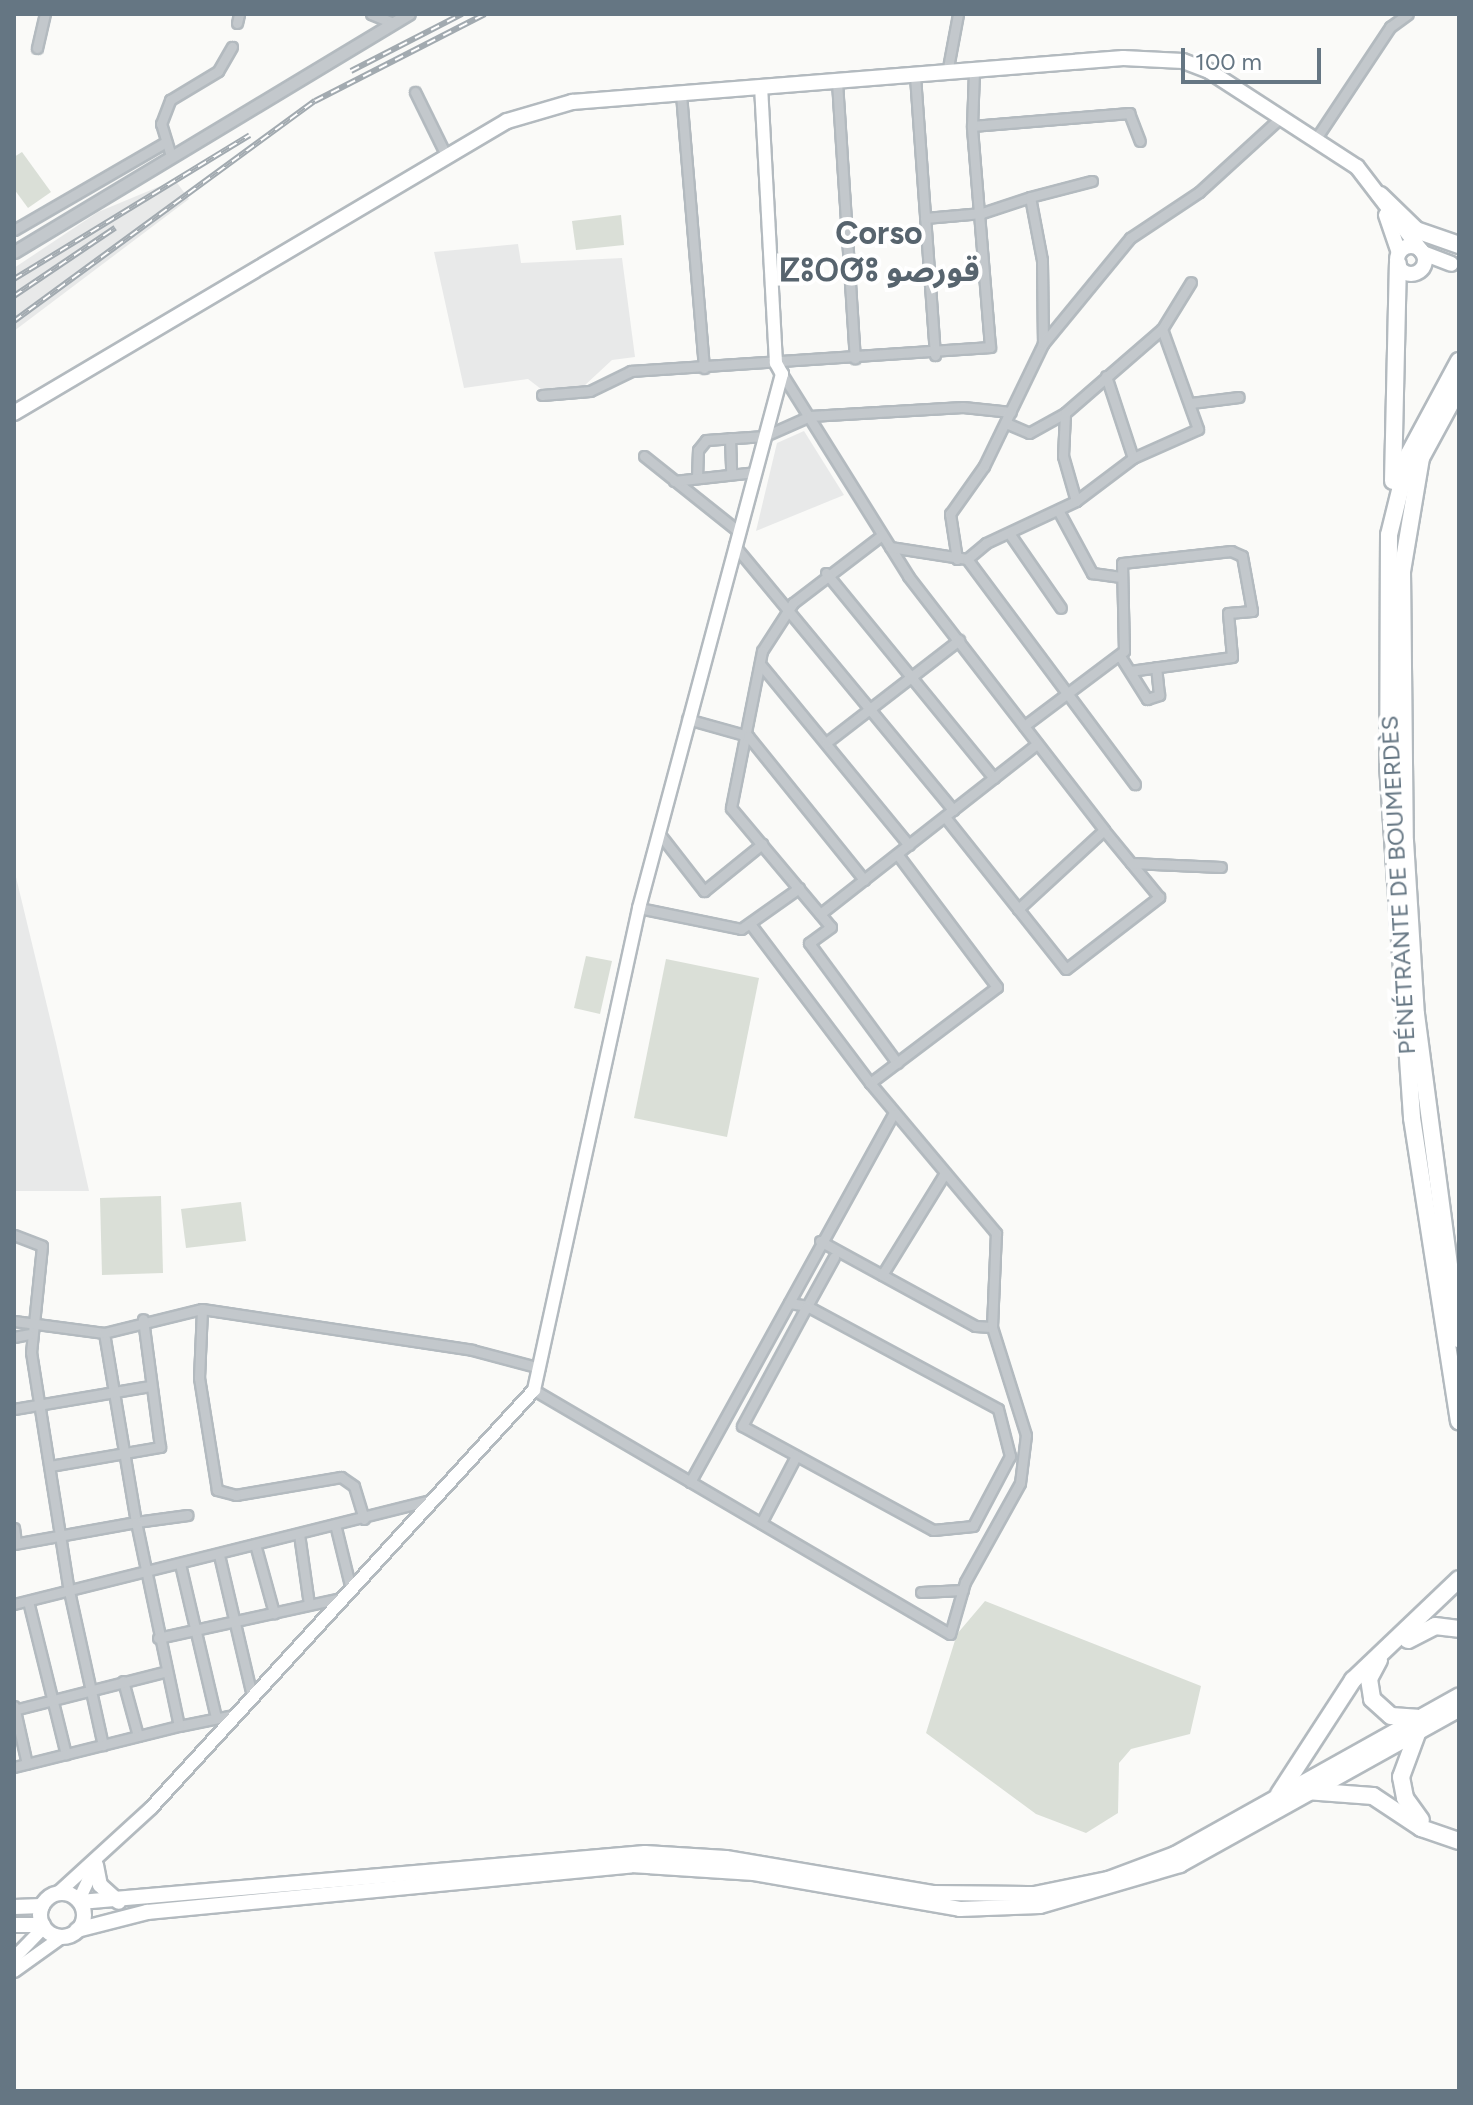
<!DOCTYPE html>
<html>
<head>
<meta charset="utf-8">
<style>
	body { margin:0 }
	#map { position:relative; width:1473px; height:2105px; overflow:hidden; background:#fafaf8; font-family:Figtree,"Noto Sans Arabic","Noto Sans Tifinagh",sans-serif }
	div>[style] { position:absolute }
	[style*='--x'] { left:calc(var(--x)*1px); top:calc(var(--y)*1px); width:calc(var(--w)*1px); rotate:calc(var(--a)*1deg) }
	.built>* { inset:0; background:#e8e9e9 }
	.green>* { inset:0; background:#dadfd7 }
	.roads { filter:drop-shadow(2px 0 #b3babf) drop-shadow(-2px 0 #b3babf) drop-shadow(0 2px #b3babf) drop-shadow(0 -2px #b3babf) }
	.minor>* { height:9px; margin:-4.5px; padding:0 4.5px; transform-origin:4.5px; border-radius:4.5px; background:#c3c8cc }
	.tertiary>* { height:11px; margin:-5.5px; padding:0 5.5px; transform-origin:5.5px; border-radius:5.5px; background:#c3c8cc }
	.secondary>* { height:12px; margin:-6px; padding:0 6px; transform-origin:6px; border-radius:6px; background:#fff }
	.primary>* { height:14px; margin:-7px; padding:0 7px; transform-origin:7px; border-radius:7px; background:#fff }
	.primary>.ring { margin:-7px; padding:0; box-sizing:content-box; background:none; border:14px solid #fff; border-radius:50% }
	.trunk>* { height:14px; margin:-7px; padding:0 7px; transform-origin:7px; border-radius:7px; background:#fff }
	.trunk>.ring { margin:-7px; padding:0; box-sizing:content-box; background:none; border:14px solid #fff; border-radius:50% }
	.motorway>* { height:16px; margin:-8px; padding:0 8px; transform-origin:8px; border-radius:8px; background:#fff }
	.rail>* { height:6px; margin-top:-3px; transform-origin:0; background:repeating-linear-gradient(90deg,#fff 0 9px,#a2aab0 0 18px); box-sizing:border-box; border-block:2px solid #a2aab0 }
	span { translate:-50% -50%; white-space:nowrap; text-align:center; line-height:1.15; -webkit-text-stroke:8px #fff; paint-order:stroke }
	.street-label { font-size:24px; color:#657683 }
	.district-label { font-size:32px; color:#57646e; font-weight:700 }
	.frame { position:absolute; inset:0; border:16px solid #657683; pointer-events:none }
	.scale { position:absolute; left:1181px; top:48px; width:140px; height:36px; box-sizing:border-box; border:4px solid #657683; border-top:0; padding-left:10px; font-size:24px; line-height:28px; white-space:nowrap; color:#657683; -webkit-text-stroke:6px #fff; paint-order:stroke }
</style>
</head>
<body>
<div id="map">
	<div class="built">
		<div style="clip-path:polygon(175px 180px,189px 199px,14px 331px,14px 268px,98px 212px)"></div>
		<div style="clip-path:polygon(518px 244px,521px 263px,622px 258px,635px 357px,612px 360px,584px 386px,541px 389px,528px 379px,464px 388px,434px 252px)"></div>
		<div style="clip-path:polygon(804px 431px,844px 495px,756px 531px,777px 443px)"></div>
		<div style="clip-path:polygon(14px 869px,56px 1043px,89px 1191px,14px 1191px)"></div>
	</div>
	<div class="green">
		<div style="clip-path:polygon(22px 152px,51px 192px,28px 208px,14px 189px,14px 157px)"></div>
		<div style="clip-path:polygon(621px 215px,624px 245px,576px 250px,572px 221px)"></div>
		<div style="clip-path:polygon(586px 956px,612px 961px,600px 1014px,574px 1008px)"></div>
		<div style="clip-path:polygon(666px 959px,759px 978px,727px 1137px,634px 1118px)"></div>
		<div style="clip-path:polygon(161px 1196px,163px 1273px,102px 1275px,100px 1198px)"></div>
		<div style="clip-path:polygon(241px 1202px,246px 1241px,186px 1248px,181px 1209px)"></div>
		<div style="clip-path:polygon(985px 1601px,1201px 1686px,1190px 1734px,1131px 1749px,1119px 1763px,1118px 1813px,1086px 1833px,1036px 1814px,926px 1733px,957px 1634px)"></div>
	</div>
	<div class="roads">
		<div class="minor">
			<div style="--x:371;--y:14;--w:24;--a:22"></div>
			<div style="--x:237;--y:23;--w:9;--a:-77"></div>
			<div style="--x:37;--y:48;--w:35;--a:-77"></div>
			<div style="--x:947;--y:73;--w:60;--a:-79.4"></div>
			<div style="--x:915;--y:76;--w:280;--a:85.9"></div>
			<div style="--x:837;--y:82;--w:277;--a:86.3"></div>
			<div style="--x:415;--y:92;--w:72;--a:63.8"></div>
			<div style="--x:681;--y:94;--w:275;--a:85.2"></div>
			<div style="--x:972;--y:126;--w:158;--a:-4.7"></div>
			<div style="--x:1129;--y:113;--w:30;--a:69"></div>
			<div style="--x:1315;--y:140;--w:136;--a:-56.4"></div>
			<div style="--x:1390;--y:27;--w:22;--a:-36"></div>
			<div style="--x:171;--y:156;--w:34;--a:-107"></div>
			<div style="--x:161;--y:124;--w:26;--a:-69"></div>
			<div style="--x:170;--y:100;--w:56;--a:-31.1"></div>
			<div style="--x:218;--y:71;--w:28;--a:-60"></div>
			<div style="--x:925;--y:218;--w:57;--a:-5"></div>
			<div style="--x:982;--y:213;--w:51;--a:-18.4"></div>
			<div style="--x:14;--y:230;--w:176;--a:-30.1"></div>
			<div style="--x:1043;--y:344;--w:84;--a:-90.7"></div>
			<div style="--x:1042;--y:260;--w:64;--a:-100.8"></div>
			<div style="--x:1030;--y:197;--w:64;--a:-14.5"></div>
			<div style="--x:782;--y:374;--w:238;--a:58"></div>
			<div style="--x:908;--y:576;--w:321;--a:52.3"></div>
			<div style="--x:1104;--y:830;--w:117;--a:137.4"></div>
			<div style="--x:1106;--y:376;--w:86;--a:71.8"></div>
			<div style="--x:542;--y:395;--w:48;--a:-4.8"></div>
			<div style="--x:590;--y:391;--w:46;--a:-26"></div>
			<div style="--x:631;--y:371;--w:360;--a:-3.8"></div>
			<div style="--x:990;--y:347;--w:222;--a:-94.7"></div>
			<div style="--x:972;--y:126;--w:55;--a:-87.9"></div>
			<div style="--x:1191;--y:403;--w:48;--a:-7.1"></div>
			<div style="--x:1006;--y:423;--w:25;--a:23"></div>
			<div style="--x:1029;--y:433;--w:41;--a:-29.1"></div>
			<div style="--x:730;--y:438;--w:34;--a:88"></div>
			<div style="--x:644;--y:456;--w:120;--a:38.6"></div>
			<div style="--x:697;--y:478;--w:28;--a:-88"></div>
			<div style="--x:698;--y:450;--w:13;--a:-51"></div>
			<div style="--x:706;--y:440;--w:59;--a:-3.9"></div>
			<div style="--x:765;--y:436;--w:49;--a:-24"></div>
			<div style="--x:810;--y:416;--w:153;--a:-3.4"></div>
			<div style="--x:963;--y:407;--w:48;--a:5.9"></div>
			<div style="--x:674;--y:481;--w:81;--a:-6.3"></div>
			<div style="--x:1076;--y:501;--w:47;--a:-106.1"></div>
			<div style="--x:1063;--y:456;--w:43;--a:-87.3"></div>
			<div style="--x:1065;--y:413;--w:128;--a:-40.9"></div>
			<div style="--x:1162;--y:329;--w:55;--a:-58.3"></div>
			<div style="--x:1058;--y:510;--w:72;--a:61.6"></div>
			<div style="--x:1092;--y:573;--w:29;--a:8"></div>
			<div style="--x:1009;--y:533;--w:91;--a:55.3"></div>
			<div style="--x:882;--y:535;--w:112;--a:142.6"></div>
			<div style="--x:793;--y:603;--w:57;--a:122.9"></div>
			<div style="--x:762;--y:651;--w:160;--a:101.2"></div>
			<div style="--x:731;--y:808;--w:155;--a:50"></div>
			<div style="--x:831;--y:927;--w:27;--a:144"></div>
			<div style="--x:809;--y:943;--w:149;--a:53.7"></div>
			<div style="--x:734;--y:545;--w:344;--a:50.4"></div>
			<div style="--x:890;--y:547;--w:78;--a:8.9"></div>
			<div style="--x:967;--y:559;--w:25;--a:-40"></div>
			<div style="--x:986;--y:543;--w:99;--a:-25"></div>
			<div style="--x:1076;--y:501;--w:71;--a:-37"></div>
			<div style="--x:1133;--y:458;--w:71;--a:-24"></div>
			<div style="--x:1198;--y:429;--w:106;--a:-109.8"></div>
			<div style="--x:957;--y:559;--w:46;--a:-98.8"></div>
			<div style="--x:950;--y:514;--w:59;--a:-54.7"></div>
			<div style="--x:984;--y:466;--w:136;--a:-64.2"></div>
			<div style="--x:1043;--y:344;--w:137;--a:-50.6"></div>
			<div style="--x:1130;--y:238;--w:83;--a:-33.7"></div>
			<div style="--x:1199;--y:192;--w:110;--a:-42.4"></div>
			<div style="--x:967;--y:559;--w:281;--a:53.3"></div>
			<div style="--x:826;--y:573;--w:265;--a:50.7"></div>
			<div style="--x:1120;--y:656;--w:51;--a:57.9"></div>
			<div style="--x:1147;--y:699;--w:13;--a:-18"></div>
			<div style="--x:1159;--y:695;--w:28;--a:-96"></div>
			<div style="--x:761;--y:665;--w:233;--a:50.6"></div>
			<div style="--x:687;--y:719;--w:63;--a:15.6"></div>
			<div style="--x:748;--y:736;--w:185;--a:51.1"></div>
			<div style="--x:1024;--y:726;--w:125;--a:-36.9"></div>
			<div style="--x:1124;--y:651;--w:88;--a:-91.3"></div>
			<div style="--x:1122;--y:563;--w:110;--a:-6.3"></div>
			<div style="--x:1231;--y:551;--w:12;--a:24"></div>
			<div style="--x:1242;--y:556;--w:56;--a:79.7"></div>
			<div style="--x:1252;--y:611;--w:24;--a:175"></div>
			<div style="--x:1228;--y:613;--w:44;--a:84.8"></div>
			<div style="--x:1232;--y:657;--w:103;--a:172.2"></div>
			<div style="--x:827;--y:742;--w:167;--a:-37.7"></div>
			<div style="--x:945;--y:817;--w:194;--a:51.5"></div>
			<div style="--x:1066;--y:969;--w:118;--a:-37.7"></div>
			<div style="--x:1159;--y:897;--w:87;--a:-129.4"></div>
			<div style="--x:658;--y:832;--w:75;--a:52.1"></div>
			<div style="--x:704;--y:891;--w:75;--a:-39"></div>
			<div style="--x:1131;--y:863;--w:90;--a:2.5"></div>
			<div style="--x:639;--y:908;--w:104;--a:11.6"></div>
			<div style="--x:741;--y:929;--w:71;--a:-35.3"></div>
			<div style="--x:820;--y:914;--w:276;--a:-38.1"></div>
			<div style="--x:751;--y:925;--w:198;--a:53"></div>
			<div style="--x:870;--y:1083;--w:159;--a:-37.1"></div>
			<div style="--x:997;--y:987;--w:166;--a:-126.9"></div>
			<div style="--x:14;--y:1235;--w:30;--a:21"></div>
			<div style="--x:42;--y:1246;--w:107;--a:95.9"></div>
			<div style="--x:31;--y:1352;--w:242;--a:81"></div>
			<div style="--x:69;--y:1591;--w:158;--a:77.6"></div>
			<div style="--x:820;--y:1241;--w:177;--a:28.7"></div>
			<div style="--x:975;--y:1326;--w:17;--a:3"></div>
			<div style="--x:882;--y:1275;--w:120;--a:-58.3"></div>
			<div style="--x:789;--y:1303;--w:18;--a:9"></div>
			<div style="--x:807;--y:1306;--w:56;--a:-61.1"></div>
			<div style="--x:807;--y:1306;--w:217;--a:28.3"></div>
			<div style="--x:998;--y:1409;--w:49;--a:75.7"></div>
			<div style="--x:1010;--y:1456;--w:79;--a:117.9"></div>
			<div style="--x:973;--y:1526;--w:40;--a:174.3"></div>
			<div style="--x:933;--y:1530;--w:217;--a:-151.4"></div>
			<div style="--x:742;--y:1426;--w:136;--a:-61.6"></div>
			<div style="--x:14;--y:1321;--w:91;--a:7.6"></div>
			<div style="--x:104;--y:1333;--w:192;--a:80.4"></div>
			<div style="--x:136;--y:1522;--w:52;--a:-7.7"></div>
			<div style="--x:104;--y:1333;--w:101;--a:-13.8"></div>
			<div style="--x:14;--y:1337;--w:15;--a:-11"></div>
			<div style="--x:534;--y:1390;--w:482;--a:30.4"></div>
			<div style="--x:950;--y:1634;--w:54;--a:-73.9"></div>
			<div style="--x:965;--y:1582;--w:113;--a:-60.9"></div>
			<div style="--x:1020;--y:1483;--w:48;--a:-82.9"></div>
			<div style="--x:1026;--y:1435;--w:113;--a:-107.5"></div>
			<div style="--x:992;--y:1327;--w:94;--a:-87.6"></div>
			<div style="--x:996;--y:1233;--w:196;--a:-130"></div>
			<div style="--x:14;--y:1409;--w:138;--a:-9.6"></div>
			<div style="--x:50;--y:1466;--w:112;--a:-9.8"></div>
			<div style="--x:160;--y:1447;--w:129;--a:-97.6"></div>
			<div style="--x:690;--y:1482;--w:420;--a:-61.1"></div>
			<div style="--x:364;--y:1519;--w:34;--a:-107"></div>
			<div style="--x:354;--y:1486;--w:16;--a:-145"></div>
			<div style="--x:341;--y:1477;--w:107;--a:170.3"></div>
			<div style="--x:236;--y:1495;--w:20;--a:-165"></div>
			<div style="--x:217;--y:1490;--w:113;--a:-99.1"></div>
			<div style="--x:199;--y:1378;--w:69;--a:-87.5"></div>
			<div style="--x:202;--y:1309;--w:273;--a:8.6"></div>
			<div style="--x:472;--y:1350;--w:70;--a:14.8"></div>
			<div style="--x:761;--y:1523;--w:76;--a:-62.4"></div>
			<div style="--x:335;--y:1524;--w:67;--a:76.2"></div>
			<div style="--x:14;--y:1528;--w:15;--a:82"></div>
			<div style="--x:299;--y:1534;--w:71;--a:81.9"></div>
			<div style="--x:14;--y:1544;--w:124;--a:-10.2"></div>
			<div style="--x:136;--y:1522;--w:208;--a:78.1"></div>
			<div style="--x:179;--y:1726;--w:60;--a:-11.5"></div>
			<div style="--x:255;--y:1544;--w:72;--a:74.6"></div>
			<div style="--x:219;--y:1555;--w:145;--a:76.8"></div>
			<div style="--x:180;--y:1564;--w:157;--a:76.8"></div>
			<div style="--x:921;--y:1592;--w:42;--a:-2.7"></div>
			<div style="--x:28;--y:1601;--w:158;--a:76.1"></div>
			<div style="--x:14;--y:1604;--w:430;--a:-14"></div>
			<div style="--x:158;--y:1638;--w:188;--a:-12.3"></div>
			<div style="--x:123;--y:1681;--w:57;--a:74.7"></div>
			<div style="--x:14;--y:1706;--w:59;--a:77.4"></div>
			<div style="--x:14;--y:1710;--w:155;--a:-14.2"></div>
			<div style="--x:14;--y:1767;--w:170;--a:-14"></div>
		</div>
		<div class="tertiary">
			<div style="--x:14;--y:252;--w:461;--a:-31.1"></div>
		</div>
		<div class="secondary">
			<div style="--x:58;--y:1893;--w:126;--a:-42.4"></div>
			<div style="--x:151;--y:1808;--w:567;--a:-47.5"></div>
			<div style="--x:534;--y:1390;--w:493;--a:-77.7"></div>
			<div style="--x:639;--y:908;--w:553;--a:-75.01"></div>
			<div style="--x:782;--y:374;--w:13;--a:-119"></div>
			<div style="--x:776;--y:363;--w:275;--a:-93.1"></div>
			<div style="--x:79;--y:1900;--w:40;--a:-65"></div>
			<div style="--x:14;--y:1958;--w:43;--a:-45.9"></div>
			<div style="--x:14;--y:1971;--w:60;--a:-35.5"></div>
		</div>
		<div class="primary">
			<div style="--x:1386;--y:215;--w:40;--a:71.1"></div>
			<div class="ring" style="left:1397px;top:246px;width:14px;height:14px"></div>
			<div style="--x:14;--y:413;--w:573;--a:-30.64"></div>
			<div style="--x:507;--y:121;--w:68;--a:-16.3"></div>
			<div style="--x:572;--y:102;--w:553;--a:-4.57"></div>
			<div style="--x:1123;--y:58;--w:60;--a:2.9"></div>
			<div style="--x:1183;--y:61;--w:28;--a:21"></div>
			<div style="--x:1209;--y:71;--w:176;--a:33"></div>
			<div style="--x:1357;--y:167;--w:108;--a:52.5"></div>
			<div style="--x:1423;--y:253;--w:30;--a:21"></div>
		</div>
		<div class="trunk">
			<div style="--x:96;--y:1865;--w:20;--a:79"></div>
			<div style="--x:100;--y:1885;--w:25;--a:42"></div>
			<div class="ring" style="left:40px;top:1893px;width:30px;height:30px"></div>
			<div style="--x:80;--y:1902;--w:567;--a:-4.96"></div>
			<div style="--x:645;--y:1853;--w:81;--a:3.5"></div>
			<div style="--x:726;--y:1858;--w:211;--a:9.6"></div>
			<div style="--x:934;--y:1893;--w:100;--a:0.6"></div>
			<div style="--x:1034;--y:1894;--w:76;--a:-11.5"></div>
			<div style="--x:1108;--y:1879;--w:72;--a:-20.5"></div>
			<div style="--x:1175;--y:1854;--w:325;--a:-29.2"></div>
			<div style="--x:14;--y:1907;--w:28;--a:-2"></div>
			<div style="--x:14;--y:1925;--w:29;--a:0"></div>
			<div style="--x:77;--y:1930;--w:72;--a:-14.4"></div>
			<div style="--x:147;--y:1912;--w:486;--a:-5.5"></div>
			<div style="--x:631;--y:1865;--w:123;--a:3.7"></div>
			<div style="--x:754;--y:1873;--w:209;--a:9.9"></div>
			<div style="--x:960;--y:1909;--w:80;--a:-2.1"></div>
			<div style="--x:1040;--y:1906;--w:146;--a:-16.3"></div>
			<div style="--x:1180;--y:1865;--w:319;--a:-29.1"></div>
		</div>
		<div class="motorway">
			<div style="--x:1380;--y:195;--w:50;--a:44.2"></div>
			<div style="--x:1416;--y:230;--w:46;--a:19.2"></div>
			<div style="--x:1459;--y:361;--w:106;--a:118.3"></div>
			<div style="--x:1409;--y:454;--w:83;--a:103.9"></div>
			<div style="--x:1389;--y:535;--w:230;--a:90.2"></div>
			<div style="--x:1388;--y:765;--w:354;--a:86.1"></div>
			<div style="--x:1412;--y:1118;--w:307;--a:81.2"></div>
			<div style="--x:1459;--y:388;--w:80;--a:118.5"></div>
			<div style="--x:1421;--y:458;--w:115;--a:99.5"></div>
			<div style="--x:1402;--y:571;--w:270;--a:89.4"></div>
			<div style="--x:1405;--y:841;--w:173;--a:86.4"></div>
			<div style="--x:1416;--y:1014;--w:328;--a:82.5"></div>
			<div style="--x:1393;--y:481;--w:217;--a:-88.7"></div>
			<div style="--x:1408;--y:1640;--w:30;--a:-27"></div>
			<div style="--x:1435;--y:1626;--w:24;--a:7"></div>
			<div style="--x:1379;--y:1660;--w:21;--a:118"></div>
			<div style="--x:1369;--y:1679;--w:20;--a:81"></div>
			<div style="--x:1372;--y:1699;--w:25;--a:42"></div>
			<div style="--x:1391;--y:1716;--w:26;--a:4"></div>
			<div style="--x:1418;--y:1731;--w:49;--a:110.3"></div>
			<div style="--x:1401;--y:1777;--w:21;--a:79"></div>
			<div style="--x:1405;--y:1798;--w:27;--a:54"></div>
			<div style="--x:1306;--y:1791;--w:67;--a:4.3"></div>
			<div style="--x:1373;--y:1796;--w:58;--a:33.7"></div>
			<div style="--x:1421;--y:1828;--w:40;--a:18.9"></div>
			<div style="--x:1279;--y:1794;--w:136;--a:-57"></div>
			<div style="--x:1353;--y:1680;--w:146;--a:-43.6"></div>
		</div>
	</div>
	<div class="rail">
		<div style="--x:351;--y:71;--w:125;--a:-27.2"></div>
		<div style="--x:14;--y:279;--w:276;--a:-31.4"></div>
		<div style="--x:14;--y:296;--w:122;--a:-34"></div>
		<div style="--x:14;--y:321;--w:373;--a:-36.2"></div>
		<div style="--x:315;--y:101;--w:191;--a:-27.1"></div>
	</div>
	<div class="street-label">
		<span style="left:1398px;top:885px;rotate:-93deg">PÉNÉTRANTE DE BOUMERDÈS</span>
	</div>
	<div class="district-label">
		<span style="left:879px;top:252px">Corso<br>ⵇⵓⵔⵚⵓ قورصو</span>
	</div>
	<div class="frame"></div>
	<div class="scale">100 m</div>
</div>
</body>
</html>
